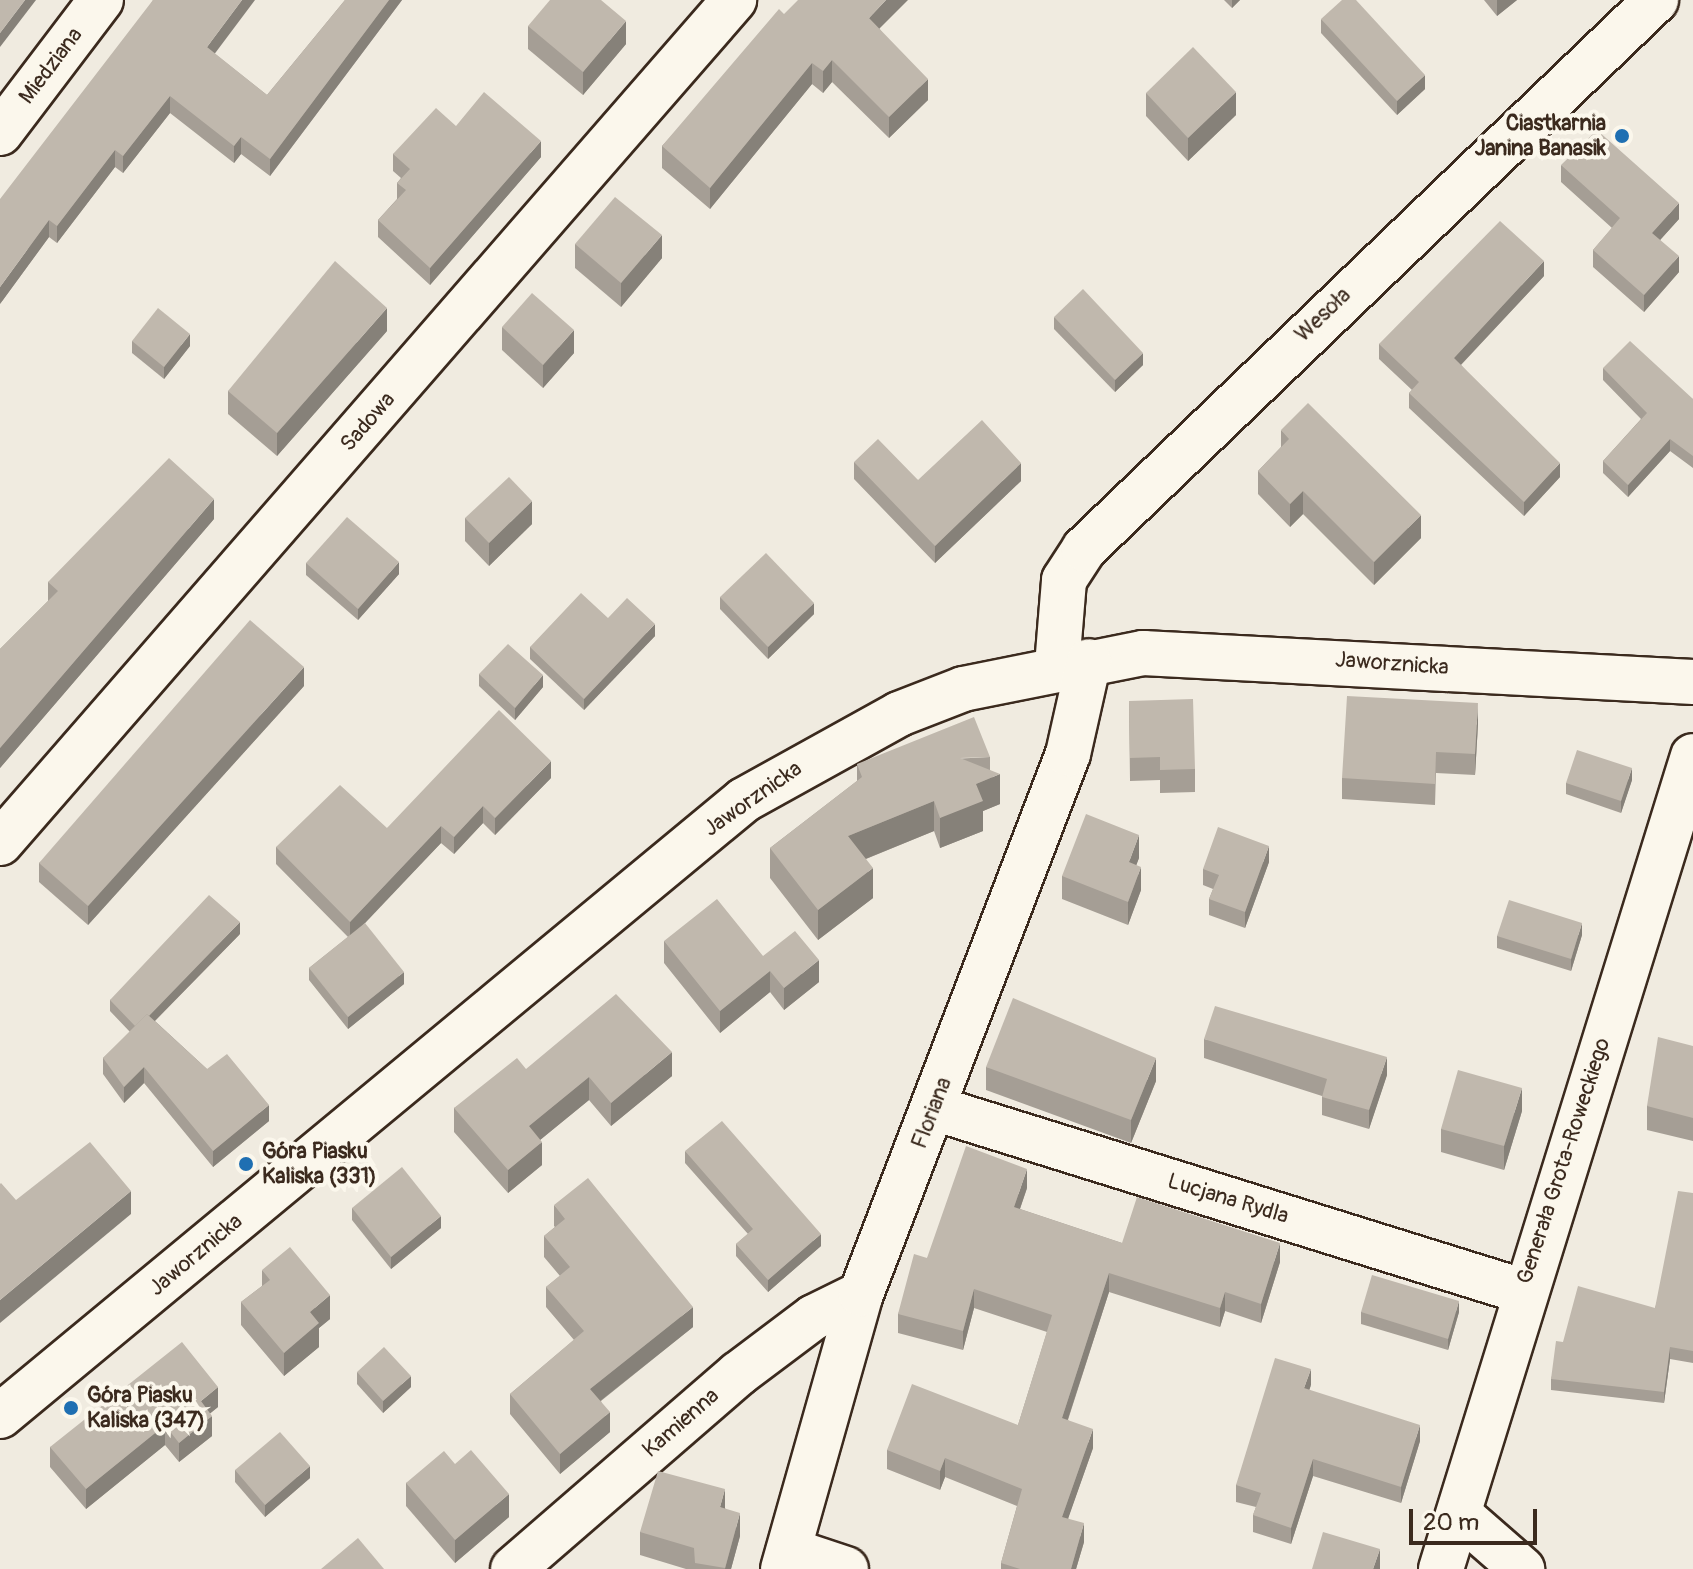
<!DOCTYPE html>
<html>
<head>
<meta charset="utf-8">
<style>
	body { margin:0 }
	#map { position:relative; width:1693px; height:1569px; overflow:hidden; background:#f0ebe0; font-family:Pangolin,sans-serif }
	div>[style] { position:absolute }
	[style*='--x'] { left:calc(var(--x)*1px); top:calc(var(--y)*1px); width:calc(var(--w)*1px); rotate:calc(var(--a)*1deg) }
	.roads { filter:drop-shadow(2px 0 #3b2a1e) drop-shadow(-2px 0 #3b2a1e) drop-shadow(0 2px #3b2a1e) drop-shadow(0 -2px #3b2a1e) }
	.minor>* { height:44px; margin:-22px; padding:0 22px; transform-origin:22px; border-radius:22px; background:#fbf7ec }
	.wall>* { inset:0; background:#a59e95 }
	.shaded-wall>* { inset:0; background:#868179 }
	.building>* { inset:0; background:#c0b8ad }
	.dots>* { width:22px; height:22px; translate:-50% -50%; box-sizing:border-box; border:4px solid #fbf7ec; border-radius:50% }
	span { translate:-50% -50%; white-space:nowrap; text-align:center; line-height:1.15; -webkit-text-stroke:8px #fbf7ec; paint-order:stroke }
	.street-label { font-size:22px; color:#3b2a1e }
	.poi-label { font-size:22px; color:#3b2a1e; font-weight:700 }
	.right { translate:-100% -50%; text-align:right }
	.left { translate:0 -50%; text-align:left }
	.scale { position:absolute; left:1409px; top:1509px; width:128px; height:36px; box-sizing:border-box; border:4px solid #3b2a1e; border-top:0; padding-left:10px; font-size:24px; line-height:28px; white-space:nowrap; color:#3b2a1e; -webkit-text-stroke:6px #fbf7ec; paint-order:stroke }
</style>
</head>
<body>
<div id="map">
	<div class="roads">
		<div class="minor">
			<div style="--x:0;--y:133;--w:167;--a:-52.8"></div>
			<div style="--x:1057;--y:666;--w:86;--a:-85.3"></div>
			<div style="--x:1064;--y:580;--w:37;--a:-57"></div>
			<div style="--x:1084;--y:549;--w:793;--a:-43.82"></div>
			<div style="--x:0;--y:843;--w:1118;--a:-48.95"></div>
			<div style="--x:934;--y:1108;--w:616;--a:17.29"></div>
			<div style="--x:0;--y:1416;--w:966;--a:-39.62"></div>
			<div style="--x:744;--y:800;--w:177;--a:-29"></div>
			<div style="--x:899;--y:714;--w:69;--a:-21.3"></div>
			<div style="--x:963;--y:689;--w:184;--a:-11.3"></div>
			<div style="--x:1143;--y:653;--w:551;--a:3.02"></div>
			<div style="--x:1459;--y:1514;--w:84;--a:41.1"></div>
			<div style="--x:789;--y:1550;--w:60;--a:18.4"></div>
			<div style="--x:513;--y:1569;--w:298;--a:-40.9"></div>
			<div style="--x:738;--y:1374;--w:95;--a:-36.9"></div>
			<div style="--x:814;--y:1317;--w:52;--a:-26.1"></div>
			<div style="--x:783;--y:1569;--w:286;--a:-74.2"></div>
			<div style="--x:861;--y:1294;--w:578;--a:-69.03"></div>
			<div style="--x:1068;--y:754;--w:95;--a:-77.3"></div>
			<div style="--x:1441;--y:1569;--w:851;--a:-72.78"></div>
		</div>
	</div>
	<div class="wall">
		<div style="clip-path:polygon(153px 0,215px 54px,267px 95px,345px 0,402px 0,270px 176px,241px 154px,234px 163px,170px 113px,123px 173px,115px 167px,57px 243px,49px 237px,0 304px)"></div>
		<div style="clip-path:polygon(1224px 0,1240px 0,1232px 8px)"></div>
		<div style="clip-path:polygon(1484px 0,1517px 0,1497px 16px)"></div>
		<div style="clip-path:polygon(784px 14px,879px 28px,928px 100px,889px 138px,832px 82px,823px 93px,812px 84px,710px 209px,662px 168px,662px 146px)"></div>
		<div style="clip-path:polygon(1321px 19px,1425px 89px,1397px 115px,1321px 33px)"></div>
		<div style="clip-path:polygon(528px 26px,626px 44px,583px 95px,528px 49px)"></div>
		<div style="clip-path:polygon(1146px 93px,1236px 115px,1188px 161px,1146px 116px)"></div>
		<div style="clip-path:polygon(456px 126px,541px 157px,430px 285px,378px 237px,378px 220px,397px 199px,397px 183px,401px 178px,393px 171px,393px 154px)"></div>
		<div style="clip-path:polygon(1561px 165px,1679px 219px,1660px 240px,1679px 272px,1644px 312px,1593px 267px,1593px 250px,1612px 228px,1561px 182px)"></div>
		<div style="clip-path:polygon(575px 244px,662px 258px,621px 307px,575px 268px)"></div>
		<div style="clip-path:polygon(1544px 276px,1461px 365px,1560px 477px,1524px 516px,1409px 408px,1409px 393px,1412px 390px,1379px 359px,1379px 344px)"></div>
		<div style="clip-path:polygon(1054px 317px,1143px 365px,1115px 392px,1054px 329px)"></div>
		<div style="clip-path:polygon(502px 327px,574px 353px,543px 388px,502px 350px)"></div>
		<div style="clip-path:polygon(387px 331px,277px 456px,228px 414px,228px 391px)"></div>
		<div style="clip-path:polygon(132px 341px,190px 346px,164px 379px,132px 353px)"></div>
		<div style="clip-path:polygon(1603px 368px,1693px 399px,1693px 468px,1670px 451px,1628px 497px,1603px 473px,1603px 461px,1641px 419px,1603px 380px)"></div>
		<div style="clip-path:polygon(1281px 430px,1421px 538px,1374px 585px,1303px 514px,1290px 527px,1258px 494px,1258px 471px,1281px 447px)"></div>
		<div style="clip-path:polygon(854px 462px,918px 480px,1021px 481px,935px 563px,854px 479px)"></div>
		<div style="clip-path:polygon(465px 518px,532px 524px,489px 566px,465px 541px)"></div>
		<div style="clip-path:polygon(214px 519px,0 768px,0 649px,48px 601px,48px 582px)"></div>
		<div style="clip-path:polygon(306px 563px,399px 574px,358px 620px,306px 575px)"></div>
		<div style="clip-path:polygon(720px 597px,814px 614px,768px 659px,720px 609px)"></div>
		<div style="clip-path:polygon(608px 618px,655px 636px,584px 710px,530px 659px,530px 647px)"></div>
		<div style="clip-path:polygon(479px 674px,543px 687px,515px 720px,479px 686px)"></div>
		<div style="clip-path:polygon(304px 686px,88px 925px,39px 882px,39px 863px)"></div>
		<div style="clip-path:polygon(1129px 701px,1195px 769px,1195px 792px,1160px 793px,1160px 780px,1130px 781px)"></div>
		<div style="clip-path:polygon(1478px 724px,1475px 775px,1436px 773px,1435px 805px,1342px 799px,1342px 778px)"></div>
		<div style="clip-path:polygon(990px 757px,990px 770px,1000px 804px,983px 811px,983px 831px,940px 848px,934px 831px,866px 859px,873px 898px,818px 940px,770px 878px,770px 848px,857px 781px,857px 764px)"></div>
		<div style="clip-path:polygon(551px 778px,495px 835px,483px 823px,454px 854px,441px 843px,363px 924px,404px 984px,348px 1029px,309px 980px,309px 968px,348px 937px,276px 864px,276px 847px,387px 828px)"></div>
		<div style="clip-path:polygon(1632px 780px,1621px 813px,1566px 794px,1566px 783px)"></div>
		<div style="clip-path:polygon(1139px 858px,1136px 865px,1141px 890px,1128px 925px,1062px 899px,1062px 876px)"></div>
		<div style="clip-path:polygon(1269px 862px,1245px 928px,1209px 915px,1209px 899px,1213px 889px,1203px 885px,1203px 869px)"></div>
		<div style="clip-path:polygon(240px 934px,155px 1021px,207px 1069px,269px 1121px,213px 1167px,144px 1083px,124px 1103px,103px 1074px,103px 1058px,130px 1032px,110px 1011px,110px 1000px)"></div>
		<div style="clip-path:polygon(1582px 935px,1571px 971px,1497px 948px,1497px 936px)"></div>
		<div style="clip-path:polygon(664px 941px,763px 956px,819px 982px,784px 1010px,770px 992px,720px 1033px,664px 963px)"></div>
		<div style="clip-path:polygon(1204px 1039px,1387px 1075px,1369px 1129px,1322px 1115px,1322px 1096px,1204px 1058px)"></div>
		<div style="clip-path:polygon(1693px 1046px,1693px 1141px,1647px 1130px,1647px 1106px)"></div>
		<div style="clip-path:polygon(986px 1067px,1156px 1081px,1131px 1143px,986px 1090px)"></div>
		<div style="clip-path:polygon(526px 1069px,672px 1076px,611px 1126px,589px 1100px,540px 1140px,542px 1165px,508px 1193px,454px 1132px,454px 1108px)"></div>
		<div style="clip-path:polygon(1522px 1111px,1504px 1170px,1441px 1152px,1441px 1129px)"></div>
		<div style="clip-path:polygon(685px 1151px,821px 1246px,768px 1292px,736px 1256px,736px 1244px,748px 1234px,685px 1163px)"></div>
		<div style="clip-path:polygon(1027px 1188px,1020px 1209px,1122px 1243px,1280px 1262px,1261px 1323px,1225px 1311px,1220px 1327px,1109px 1292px,1068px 1420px,1093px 1448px,1068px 1518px,1084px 1542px,1076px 1569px,1001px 1569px,1001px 1563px,1017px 1506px,945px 1477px,940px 1490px,887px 1469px,887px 1450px,1018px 1425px,1047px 1332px,974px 1308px,963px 1350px,898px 1333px,898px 1314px,927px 1258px)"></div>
		<div style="clip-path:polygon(1693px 1193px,1693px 1363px,1670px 1359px,1664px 1403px,1551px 1390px,1551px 1379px,1563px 1342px,1655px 1308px)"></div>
		<div style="clip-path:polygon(554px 1205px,693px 1327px,601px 1401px,610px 1432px,560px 1474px,510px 1414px,510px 1394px,574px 1340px,546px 1307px,546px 1287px,560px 1276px,544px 1257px,544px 1236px,555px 1227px,554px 1226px)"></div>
		<div style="clip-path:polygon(352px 1208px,441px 1228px,391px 1269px,352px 1220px)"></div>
		<div style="clip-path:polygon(262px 1270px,330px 1319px,319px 1328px,319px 1347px,284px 1376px,241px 1325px,241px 1302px,262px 1286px)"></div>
		<div style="clip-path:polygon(1361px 1312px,1459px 1312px,1448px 1350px,1361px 1324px)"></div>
		<div style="clip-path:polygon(357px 1372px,411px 1387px,383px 1413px,357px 1384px)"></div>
		<div style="clip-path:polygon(1311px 1385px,1309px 1390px,1420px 1441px,1401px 1503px,1313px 1476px,1291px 1544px,1253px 1532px,1253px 1515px,1256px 1507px,1236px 1502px,1236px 1485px)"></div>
		<div style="clip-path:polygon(218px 1407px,210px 1413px,212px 1436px,179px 1462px,165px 1445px,86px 1509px,50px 1467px,50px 1447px)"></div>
		<div style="clip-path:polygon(455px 1464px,509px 1517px,455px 1563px,406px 1506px,406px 1483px)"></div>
		<div style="clip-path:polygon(235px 1470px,310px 1478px,265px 1517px,235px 1482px)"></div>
		<div style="clip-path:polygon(725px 1508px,740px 1536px,731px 1569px,686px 1569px,640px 1555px,640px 1532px)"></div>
	</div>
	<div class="shaded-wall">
		<div style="clip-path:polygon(25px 0,36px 0,0 47px,0 33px)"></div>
		<div style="clip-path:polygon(242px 0,255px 0,207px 64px,207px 47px)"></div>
		<div style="clip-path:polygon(389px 0,402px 0,270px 176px,270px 159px)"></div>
		<div style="clip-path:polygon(886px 0,908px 0,869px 39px,869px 18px)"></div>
		<div style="clip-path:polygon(1232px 0,1240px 0,1232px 8px)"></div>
		<div style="clip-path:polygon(1497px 0,1517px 0,1497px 16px)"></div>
		<div style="clip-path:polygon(626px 21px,626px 44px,583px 95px,583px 72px)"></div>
		<div style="clip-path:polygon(832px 60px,832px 82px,823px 93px,823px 71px)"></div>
		<div style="clip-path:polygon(812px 63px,812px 84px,710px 209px,710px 188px)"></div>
		<div style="clip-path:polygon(1425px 75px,1425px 89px,1397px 115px,1397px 101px)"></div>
		<div style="clip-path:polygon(928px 79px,928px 100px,889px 138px,889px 117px)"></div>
		<div style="clip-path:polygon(1236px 92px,1236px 115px,1188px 161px,1188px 138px)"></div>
		<div style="clip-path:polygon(170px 96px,170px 113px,123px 173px,123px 156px)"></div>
		<div style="clip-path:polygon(241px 137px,241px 154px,234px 163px,234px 146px)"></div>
		<div style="clip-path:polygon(541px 141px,541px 157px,430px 285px,430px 268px)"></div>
		<div style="clip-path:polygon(115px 150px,115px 167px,57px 243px,57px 226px)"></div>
		<div style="clip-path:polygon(1679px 203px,1679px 219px,1652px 249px,1652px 233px)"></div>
		<div style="clip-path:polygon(49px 220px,49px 237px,0 304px,0 287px)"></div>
		<div style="clip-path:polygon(662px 235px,662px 258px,621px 307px,621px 283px)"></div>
		<div style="clip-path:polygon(1679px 256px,1679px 272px,1644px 312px,1644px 295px)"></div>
		<div style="clip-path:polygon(1544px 261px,1544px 276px,1454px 372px,1454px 358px)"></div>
		<div style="clip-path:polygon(387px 308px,387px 331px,277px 456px,277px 433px)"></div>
		<div style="clip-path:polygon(574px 330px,574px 353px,543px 388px,543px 365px)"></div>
		<div style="clip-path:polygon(190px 334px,190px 346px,164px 379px,164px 367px)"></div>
		<div style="clip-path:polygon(1143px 353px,1143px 365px,1115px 392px,1115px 380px)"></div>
		<div style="clip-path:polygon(1670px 439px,1670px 451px,1628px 497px,1628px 485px)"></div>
		<div style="clip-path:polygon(1021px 463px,1021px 481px,935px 563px,935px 546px)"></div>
		<div style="clip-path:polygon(1560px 463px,1560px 477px,1524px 516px,1524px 502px)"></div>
		<div style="clip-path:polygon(1303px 491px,1303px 514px,1290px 527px,1290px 504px)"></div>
		<div style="clip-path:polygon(214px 499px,214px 519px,0 768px,0 748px)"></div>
		<div style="clip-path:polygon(532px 501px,532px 524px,489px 566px,489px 543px)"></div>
		<div style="clip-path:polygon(1421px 515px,1421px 538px,1374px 585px,1374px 562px)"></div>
		<div style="clip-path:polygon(399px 562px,399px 574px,358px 620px,358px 609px)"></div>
		<div style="clip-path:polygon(814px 603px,814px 614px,768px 659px,768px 647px)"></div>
		<div style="clip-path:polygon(655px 624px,655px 636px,584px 710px,584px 699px)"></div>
		<div style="clip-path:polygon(304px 667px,304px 686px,88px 925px,88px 906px)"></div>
		<div style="clip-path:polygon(543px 675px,543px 687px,515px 720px,515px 708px)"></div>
		<div style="clip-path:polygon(1478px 703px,1478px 724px,1475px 775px,1475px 754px)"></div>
		<div style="clip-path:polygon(551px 761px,551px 778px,495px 835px,495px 818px)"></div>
		<div style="clip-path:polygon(1632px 768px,1632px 780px,1621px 813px,1621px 801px)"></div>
		<div style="clip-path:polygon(1000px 774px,1000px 804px,983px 811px,983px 831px,940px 848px,940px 818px,976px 784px)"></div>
		<div style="clip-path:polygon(934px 801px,934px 831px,848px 866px,848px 836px)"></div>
		<div style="clip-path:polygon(483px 806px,483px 823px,454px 854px,454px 837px)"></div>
		<div style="clip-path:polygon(441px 826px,441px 843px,350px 939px,350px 922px)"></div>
		<div style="clip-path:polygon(1139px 835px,1139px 858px,1129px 885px,1129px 862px)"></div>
		<div style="clip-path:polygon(1269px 846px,1269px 862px,1245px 928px,1245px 912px)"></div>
		<div style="clip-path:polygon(1141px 867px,1141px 890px,1128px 925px,1128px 902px)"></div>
		<div style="clip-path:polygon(873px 868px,873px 898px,818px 940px,818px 910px)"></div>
		<div style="clip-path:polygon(240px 922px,240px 934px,137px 1039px,137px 1027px)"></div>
		<div style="clip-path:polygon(1582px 923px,1582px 935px,1571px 971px,1571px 959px)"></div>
		<div style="clip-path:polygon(819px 960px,819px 982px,784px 1010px,784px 988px)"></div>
		<div style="clip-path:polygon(770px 971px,770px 992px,720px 1033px,720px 1011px)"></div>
		<div style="clip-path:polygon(404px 972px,404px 984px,348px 1029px,348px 1017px)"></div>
		<div style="clip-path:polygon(672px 1052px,672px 1076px,611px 1126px,611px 1103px)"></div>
		<div style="clip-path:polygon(1387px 1057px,1387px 1075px,1369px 1129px,1369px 1110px)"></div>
		<div style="clip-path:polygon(1156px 1058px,1156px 1081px,1131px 1143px,1131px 1120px)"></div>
		<div style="clip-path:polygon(144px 1067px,144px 1083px,124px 1103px,124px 1087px)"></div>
		<div style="clip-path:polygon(589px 1077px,589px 1100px,529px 1149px,529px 1126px)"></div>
		<div style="clip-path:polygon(1522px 1088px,1522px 1111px,1504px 1170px,1504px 1146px)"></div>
		<div style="clip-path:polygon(269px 1105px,269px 1121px,213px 1167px,213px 1151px)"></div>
		<div style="clip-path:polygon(542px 1142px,542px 1165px,508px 1193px,508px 1170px)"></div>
		<div style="clip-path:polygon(1027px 1169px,1027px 1188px,1014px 1226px,1014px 1207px)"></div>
		<div style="clip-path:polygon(131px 1191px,131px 1214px,0 1323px,0 1300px)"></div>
		<div style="clip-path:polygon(441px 1216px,441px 1228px,391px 1269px,391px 1257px)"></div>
		<div style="clip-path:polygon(821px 1234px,821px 1246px,768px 1292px,768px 1280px)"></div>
		<div style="clip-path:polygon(1280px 1243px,1280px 1262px,1261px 1323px,1261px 1304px)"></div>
		<div style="clip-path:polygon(1109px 1273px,1109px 1292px,1062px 1437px,1062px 1418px)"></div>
		<div style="clip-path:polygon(974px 1289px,974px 1308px,963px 1350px,963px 1331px)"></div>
		<div style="clip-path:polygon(1225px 1292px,1225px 1311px,1220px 1327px,1220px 1308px)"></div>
		<div style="clip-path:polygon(330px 1295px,330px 1319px,319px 1328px,319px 1347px,284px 1376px,284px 1353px,310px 1312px)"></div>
		<div style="clip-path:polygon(1459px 1301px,1459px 1312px,1448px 1350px,1448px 1339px)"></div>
		<div style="clip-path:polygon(693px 1307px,693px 1327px,590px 1409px,590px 1389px)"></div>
		<div style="clip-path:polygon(1670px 1347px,1670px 1359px,1664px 1403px,1664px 1392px)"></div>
		<div style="clip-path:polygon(1311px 1369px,1311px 1385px,1304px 1405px,1304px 1388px)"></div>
		<div style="clip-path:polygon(411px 1376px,411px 1387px,383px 1413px,383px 1401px)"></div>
		<div style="clip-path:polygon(218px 1387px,218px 1407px,201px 1421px,201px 1401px)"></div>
		<div style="clip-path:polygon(610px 1412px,610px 1432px,560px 1474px,560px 1454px)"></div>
		<div style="clip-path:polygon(212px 1416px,212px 1436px,179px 1462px,179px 1443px)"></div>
		<div style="clip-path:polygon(165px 1425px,165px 1445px,86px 1509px,86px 1489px)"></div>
		<div style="clip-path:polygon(1420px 1425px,1420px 1441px,1401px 1503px,1401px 1487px)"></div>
		<div style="clip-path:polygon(1093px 1429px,1093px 1448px,1062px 1536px,1062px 1517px)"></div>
		<div style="clip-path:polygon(945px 1458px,945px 1477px,940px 1490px,940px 1471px)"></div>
		<div style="clip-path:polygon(1313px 1459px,1313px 1476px,1291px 1544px,1291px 1528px)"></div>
		<div style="clip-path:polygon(310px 1466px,310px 1478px,265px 1517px,265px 1505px)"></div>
		<div style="clip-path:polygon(725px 1489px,725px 1512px,720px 1507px)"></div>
		<div style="clip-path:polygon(509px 1494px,509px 1517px,455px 1563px,455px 1540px)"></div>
		<div style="clip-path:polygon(740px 1513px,740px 1536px,731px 1569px,725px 1569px)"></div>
		<div style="clip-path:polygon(1084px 1523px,1084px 1542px,1076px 1569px,1071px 1569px)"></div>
		<div style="clip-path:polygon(1380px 1549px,1380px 1569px,1373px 1569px)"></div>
	</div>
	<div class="building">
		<div style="clip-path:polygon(0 0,25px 0,0 33px)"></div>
		<div style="clip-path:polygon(153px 0,242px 0,207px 47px,267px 95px,345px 0,389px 0,270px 159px,241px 137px,234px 146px,170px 96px,123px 156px,115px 150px,57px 226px,49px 220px,0 287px,0 199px)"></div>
		<div style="clip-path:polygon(550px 0,601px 0,626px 21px,583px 72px,528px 26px)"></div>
		<div style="clip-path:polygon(798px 0,886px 0,869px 18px,928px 79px,889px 117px,832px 60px,823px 71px,812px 63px,710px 188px,662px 146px,779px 9px,784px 14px)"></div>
		<div style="clip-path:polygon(1342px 0,1356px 0,1425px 75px,1397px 101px,1321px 19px)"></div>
		<div style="clip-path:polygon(1193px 47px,1236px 92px,1188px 138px,1146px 93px)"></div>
		<div style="clip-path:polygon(484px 92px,541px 141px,430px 268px,378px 220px,406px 190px,397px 183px,410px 169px,393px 154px,436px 108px,456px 126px)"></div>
		<div style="clip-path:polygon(1597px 130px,1679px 203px,1652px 233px,1679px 256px,1644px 295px,1593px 250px,1620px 218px,1561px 165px)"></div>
		<div style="clip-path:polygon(615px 197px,662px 235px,621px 283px,575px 244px)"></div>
		<div style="clip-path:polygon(1500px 221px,1544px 261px,1454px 358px,1560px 463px,1524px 502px,1409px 393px,1419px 382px,1379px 344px)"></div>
		<div style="clip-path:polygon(335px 261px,387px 308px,277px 433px,228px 391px)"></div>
		<div style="clip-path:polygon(1083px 289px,1143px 353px,1115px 380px,1054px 317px)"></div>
		<div style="clip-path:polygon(532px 293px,574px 330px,543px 365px,502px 327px)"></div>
		<div style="clip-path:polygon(158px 308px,190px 334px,164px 367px,132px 341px)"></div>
		<div style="clip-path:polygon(1630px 341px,1693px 399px,1693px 456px,1670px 439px,1628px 485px,1603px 461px,1647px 413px,1603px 368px)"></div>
		<div style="clip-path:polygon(1308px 403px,1421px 515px,1374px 562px,1303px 491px,1290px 504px,1258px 471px,1289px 439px,1281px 430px)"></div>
		<div style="clip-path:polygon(982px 420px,1021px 463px,935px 546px,854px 462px,878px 439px,918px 480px)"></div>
		<div style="clip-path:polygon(169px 458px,214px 499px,0 748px,0 649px,58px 591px,48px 582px)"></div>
		<div style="clip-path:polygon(509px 477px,532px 501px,489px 543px,465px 518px)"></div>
		<div style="clip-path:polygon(347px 517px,399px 562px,358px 609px,306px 563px)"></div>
		<div style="clip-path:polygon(766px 553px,814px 603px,768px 647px,720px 597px)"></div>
		<div style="clip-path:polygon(581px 593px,608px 618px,627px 598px,655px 624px,584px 699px,530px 647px)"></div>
		<div style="clip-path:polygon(250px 620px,304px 667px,88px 906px,39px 863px)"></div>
		<div style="clip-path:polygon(508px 644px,543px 675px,515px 708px,479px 674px)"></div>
		<div style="clip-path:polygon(1347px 696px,1478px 703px,1475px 754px,1436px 752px,1435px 784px,1342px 778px)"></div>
		<div style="clip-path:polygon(1193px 699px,1195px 769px,1160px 770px,1160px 757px,1130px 758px,1129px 701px)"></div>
		<div style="clip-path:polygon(499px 710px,551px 761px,495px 818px,483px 806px,454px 837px,441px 826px,350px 922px,276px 847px,340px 785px,387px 828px)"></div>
		<div style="clip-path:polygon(974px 717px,990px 757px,960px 758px,1000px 774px,976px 784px,983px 801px,940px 818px,934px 801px,848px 836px,873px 868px,818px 910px,770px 848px,862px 777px,857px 764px)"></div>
		<div style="clip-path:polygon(1577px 750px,1632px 768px,1621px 801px,1566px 783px)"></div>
		<div style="clip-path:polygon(1086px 814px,1139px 835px,1129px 862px,1141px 867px,1128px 902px,1062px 876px)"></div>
		<div style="clip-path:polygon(1218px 827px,1269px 846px,1245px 912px,1209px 899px,1219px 875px,1203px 869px)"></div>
		<div style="clip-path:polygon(209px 895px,240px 922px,149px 1016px,147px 1014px,135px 1026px,110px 1000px)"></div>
		<div style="clip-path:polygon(717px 899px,763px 956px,795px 931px,819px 960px,784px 988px,770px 971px,720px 1011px,664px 941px)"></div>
		<div style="clip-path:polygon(1509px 900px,1582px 923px,1571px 959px,1497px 936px)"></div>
		<div style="clip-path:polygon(365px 923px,404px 972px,348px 1017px,309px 968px)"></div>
		<div style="clip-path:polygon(616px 994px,672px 1052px,611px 1103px,589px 1077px,529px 1126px,542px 1142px,508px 1170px,454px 1108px,517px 1058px,526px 1069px)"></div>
		<div style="clip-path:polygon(1013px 998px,1156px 1058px,1131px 1120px,986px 1067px)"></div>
		<div style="clip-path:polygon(1215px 1006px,1387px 1057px,1369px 1110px,1322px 1097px,1327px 1079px,1204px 1039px)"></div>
		<div style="clip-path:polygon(147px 1014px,207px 1069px,227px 1054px,269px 1105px,213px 1151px,144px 1067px,124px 1087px,103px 1058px)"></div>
		<div style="clip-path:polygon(1658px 1037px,1693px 1046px,1693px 1118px,1647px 1106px)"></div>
		<div style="clip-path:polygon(1458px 1070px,1522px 1088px,1504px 1146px,1441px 1129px)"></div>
		<div style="clip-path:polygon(722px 1121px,821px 1234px,768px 1280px,736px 1244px,753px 1229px,685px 1151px)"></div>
		<div style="clip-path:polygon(90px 1142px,131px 1191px,0 1300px,0 1184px,1px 1183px,16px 1200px)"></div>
		<div style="clip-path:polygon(966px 1146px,1027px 1169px,1014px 1207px,1122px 1243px,1137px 1197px,1280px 1243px,1261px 1304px,1225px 1292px,1220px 1308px,1109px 1273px,1062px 1418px,1093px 1429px,1062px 1517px,1084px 1523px,1071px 1569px,1020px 1569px,1001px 1563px,1022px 1489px,945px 1458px,940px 1471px,887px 1450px,912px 1384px,1018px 1425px,1052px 1315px,974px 1289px,963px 1331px,898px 1314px,914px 1254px,927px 1258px)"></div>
		<div style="clip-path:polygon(402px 1167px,441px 1216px,391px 1257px,352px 1208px)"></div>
		<div style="clip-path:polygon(588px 1178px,693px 1307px,590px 1389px,610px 1412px,560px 1454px,510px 1394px,584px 1331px,546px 1287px,570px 1267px,544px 1236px,565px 1219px,554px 1205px)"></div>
		<div style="clip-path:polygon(1678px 1191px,1693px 1193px,1693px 1351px,1670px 1347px,1664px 1392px,1551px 1379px,1556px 1341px,1563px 1342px,1578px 1286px,1655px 1308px)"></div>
		<div style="clip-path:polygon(290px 1247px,330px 1295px,310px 1312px,319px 1323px,284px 1353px,241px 1302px,270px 1280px,262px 1270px)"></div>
		<div style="clip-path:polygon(1372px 1275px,1459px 1301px,1448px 1339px,1361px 1312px)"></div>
		<div style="clip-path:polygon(182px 1342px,218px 1387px,201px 1401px,212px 1416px,179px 1443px,165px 1425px,86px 1489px,50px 1447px)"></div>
		<div style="clip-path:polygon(384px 1347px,411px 1376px,383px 1401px,357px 1372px)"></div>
		<div style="clip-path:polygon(1275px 1358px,1311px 1369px,1304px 1388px,1420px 1425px,1401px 1487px,1313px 1459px,1291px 1528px,1253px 1515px,1261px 1493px,1236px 1485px)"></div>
		<div style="clip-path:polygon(280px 1432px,310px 1466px,265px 1505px,235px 1470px)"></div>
		<div style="clip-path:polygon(471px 1450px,509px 1494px,455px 1540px,406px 1483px,444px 1451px,455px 1464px)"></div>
		<div style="clip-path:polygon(658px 1471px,725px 1489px,720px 1507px,740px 1513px,725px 1568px,695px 1563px,694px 1548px,640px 1532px)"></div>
		<div style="clip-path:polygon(1323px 1532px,1380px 1549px,1373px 1569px,1312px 1569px)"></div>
		<div style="clip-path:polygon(358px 1538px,384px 1569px,321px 1569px)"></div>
	</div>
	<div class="dots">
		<div style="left:1622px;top:136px;background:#1f6fb2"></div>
		<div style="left:246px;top:1164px;background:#1f6fb2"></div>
		<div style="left:71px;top:1408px;background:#1f6fb2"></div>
	</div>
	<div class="street-label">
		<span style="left:51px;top:66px;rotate:-53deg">Miedziana</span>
		<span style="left:1323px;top:315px;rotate:-44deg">Wesoła</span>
		<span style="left:368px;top:422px;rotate:-49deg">Sadowa</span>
		<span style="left:1392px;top:664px;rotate:4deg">Jaworznicka</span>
		<span style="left:753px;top:799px;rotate:-35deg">Jaworznicka</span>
		<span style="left:932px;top:1113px;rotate:-69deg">Floriana</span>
		<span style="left:1564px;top:1161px;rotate:-72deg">Generała Grota-Roweckiego</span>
		<span style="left:1228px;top:1199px;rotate:17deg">Lucjana Rydla</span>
		<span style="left:196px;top:1255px;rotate:-40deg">Jaworznicka</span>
		<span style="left:681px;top:1423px;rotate:-41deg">Kamienna</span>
	</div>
	<div class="poi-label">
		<span class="right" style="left:1606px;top:136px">Ciastkarnia<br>Janina Banasik</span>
		<span class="left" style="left:262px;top:1164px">Góra Piasku<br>Kaliska (331)</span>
		<span class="left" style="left:87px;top:1408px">Góra Piasku<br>Kaliska (347)</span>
	</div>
	<div class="scale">20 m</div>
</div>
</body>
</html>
